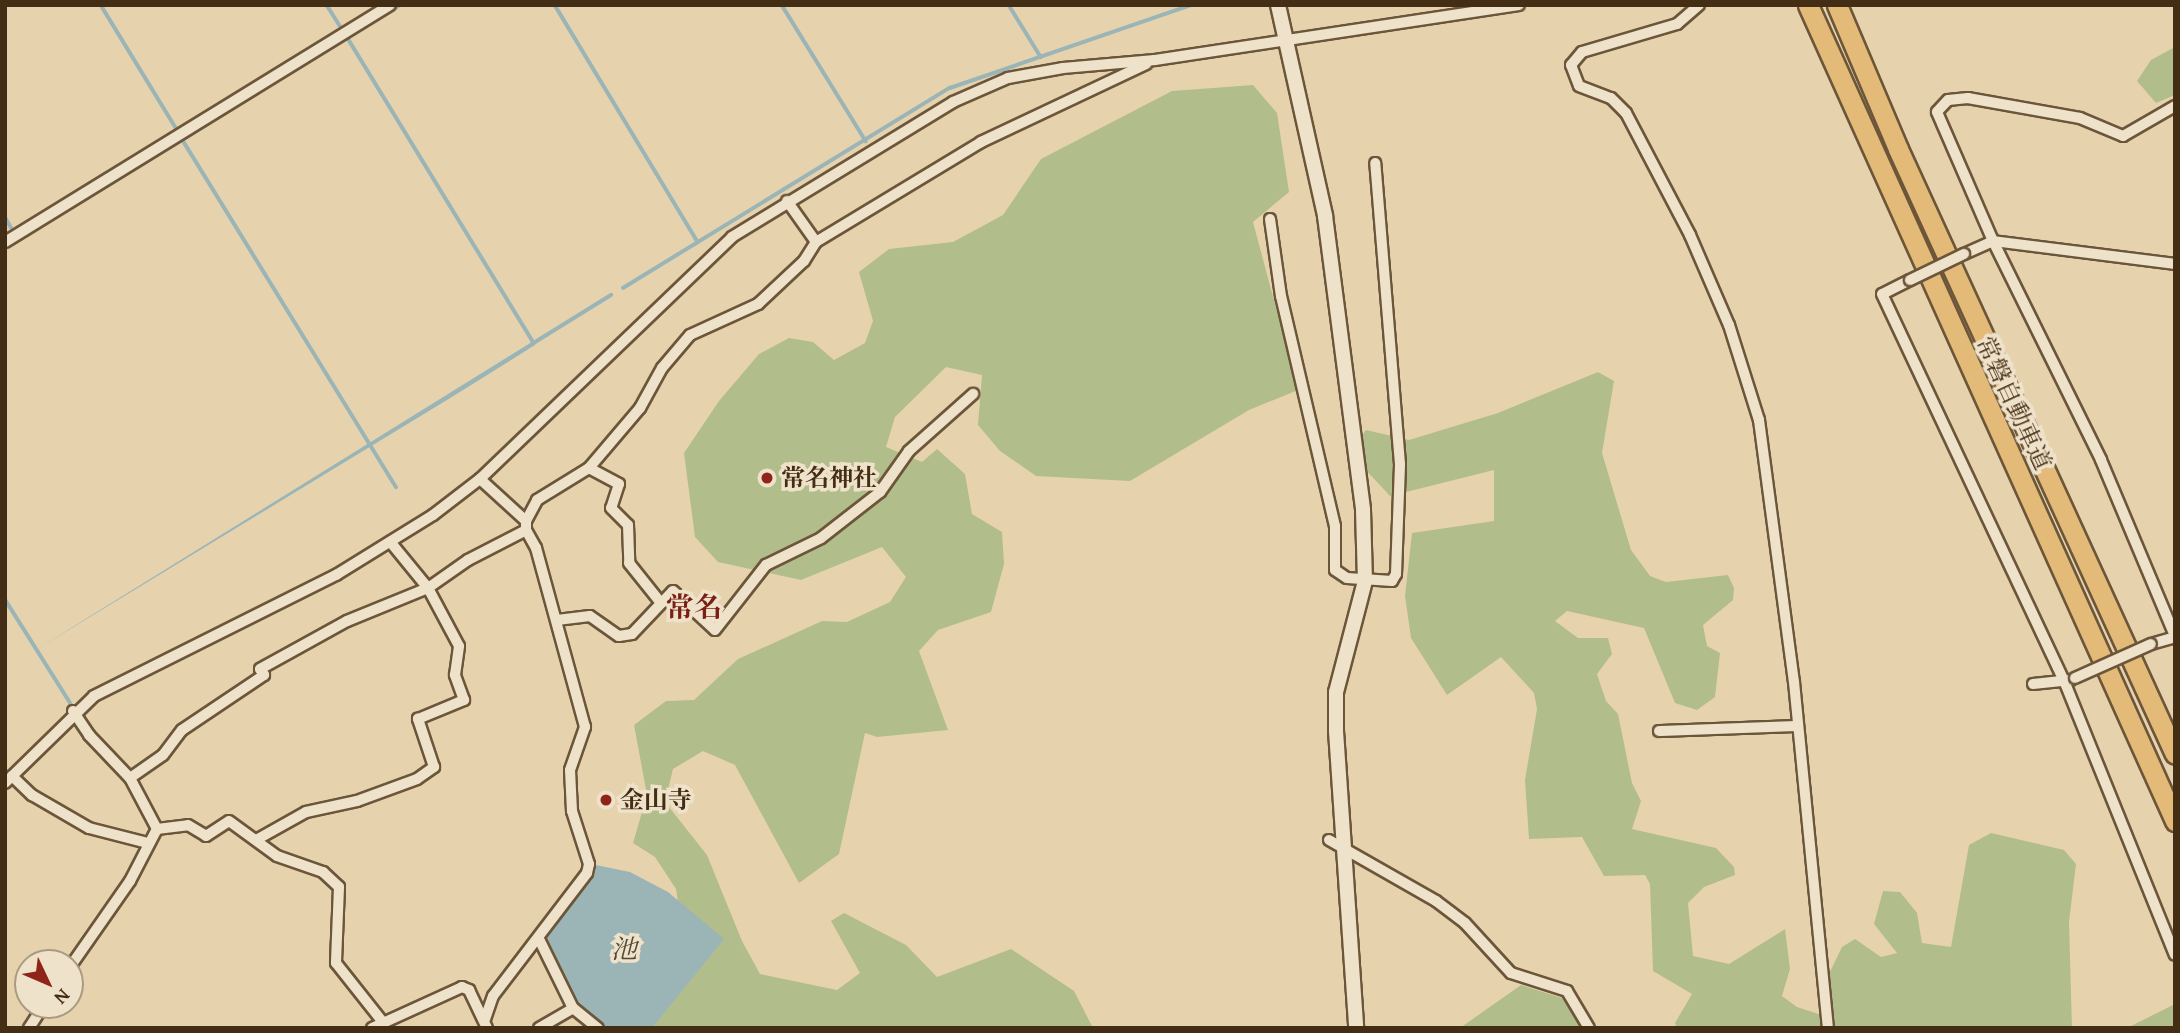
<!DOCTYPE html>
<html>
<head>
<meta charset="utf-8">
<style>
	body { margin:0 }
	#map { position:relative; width:2180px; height:1033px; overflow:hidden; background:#e6d3ae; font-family:"Gentium Book Plus","Noto Serif JP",serif }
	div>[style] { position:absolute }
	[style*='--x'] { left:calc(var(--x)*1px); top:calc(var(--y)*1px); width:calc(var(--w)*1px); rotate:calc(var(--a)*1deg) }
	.green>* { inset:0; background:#b2bd8c }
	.water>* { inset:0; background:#9bb5b6 }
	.stream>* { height:3.5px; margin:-1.75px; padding:0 1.75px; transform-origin:1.75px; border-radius:1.75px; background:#9bb5b6 }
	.roads { filter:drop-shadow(2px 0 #6c563a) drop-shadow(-2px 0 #6c563a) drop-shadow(0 2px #6c563a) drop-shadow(0 -2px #6c563a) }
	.street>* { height:10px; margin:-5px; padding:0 5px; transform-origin:5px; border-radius:5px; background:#efe2ca }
	.secondary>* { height:14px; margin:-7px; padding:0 7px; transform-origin:7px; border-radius:7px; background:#efe2ca }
	.highway>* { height:19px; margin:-9.5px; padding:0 9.5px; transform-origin:9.5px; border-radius:9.5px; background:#e3ba77 }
	.bridges { filter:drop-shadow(2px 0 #6c563a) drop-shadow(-2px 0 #6c563a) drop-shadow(0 2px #6c563a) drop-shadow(0 -2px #6c563a) }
	.street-bridge>* { height:10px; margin:-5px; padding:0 5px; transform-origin:5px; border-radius:5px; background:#efe2ca }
	.dots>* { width:19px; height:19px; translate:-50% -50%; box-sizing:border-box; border:4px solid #efe2ca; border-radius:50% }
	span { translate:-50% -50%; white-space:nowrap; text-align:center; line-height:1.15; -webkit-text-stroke:7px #efe2ca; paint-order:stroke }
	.street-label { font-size:24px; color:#432d14 }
	.poi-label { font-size:24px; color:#432d14; font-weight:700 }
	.left { translate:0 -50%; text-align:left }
	.water-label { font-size:26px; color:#554834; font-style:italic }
	.quarter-label { font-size:28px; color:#7a1f14; font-weight:700 }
	.frame { position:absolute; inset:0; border:7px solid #432d14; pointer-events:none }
	.north { position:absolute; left:14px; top:949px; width:70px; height:70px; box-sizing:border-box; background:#efe2ca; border:2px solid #aa9a81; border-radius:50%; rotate:134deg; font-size:19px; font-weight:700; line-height:28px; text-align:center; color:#432d14 }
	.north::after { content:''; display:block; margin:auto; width:24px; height:32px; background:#8f2418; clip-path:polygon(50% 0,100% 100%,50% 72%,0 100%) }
</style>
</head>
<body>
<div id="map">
	<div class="green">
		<div style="clip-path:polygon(2175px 47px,2175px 95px,2156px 103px,2137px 81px,2151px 60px)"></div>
		<div style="clip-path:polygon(1253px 85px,1277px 113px,1289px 192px,1253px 222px,1298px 390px,1249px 410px,1130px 481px,1036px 476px,1000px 451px,978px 425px,982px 375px,946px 367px,895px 417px,886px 447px,922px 462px,937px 449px,965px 474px,972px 514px,1002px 532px,1004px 564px,991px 612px,938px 630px,919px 651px,948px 730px,877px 737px,865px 733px,839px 854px,799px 883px,735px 765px,703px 751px,673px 769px,665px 802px,707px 855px,742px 941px,760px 974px,837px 990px,860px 973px,831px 921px,844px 913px,906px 945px,937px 977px,1011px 949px,1074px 991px,1093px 1028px,641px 1028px,684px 940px,676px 889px,655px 857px,633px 843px,647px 795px,634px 725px,666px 701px,694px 700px,738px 659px,822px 621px,847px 622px,890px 602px,906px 577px,882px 547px,801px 580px,718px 562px,695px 537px,684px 453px,719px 401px,759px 354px,789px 338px,813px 342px,834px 360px,865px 343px,873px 321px,859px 272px,889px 249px,953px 242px,1003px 215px,1041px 159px,1172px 91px)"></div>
		<div style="clip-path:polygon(1598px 372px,1614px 381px,1602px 453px,1631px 550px,1650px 576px,1666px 582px,1728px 575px,1734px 588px,1733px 600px,1703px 625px,1707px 646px,1720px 653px,1715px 697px,1697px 710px,1675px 703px,1644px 628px,1567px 611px,1555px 621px,1578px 638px,1608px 638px,1612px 654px,1597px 674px,1606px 701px,1618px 714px,1632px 783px,1641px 801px,1632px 829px,1716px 848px,1734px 867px,1735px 875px,1704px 887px,1688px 903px,1693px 956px,1729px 964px,1785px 929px,1790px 969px,1782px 996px,1797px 1007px,1831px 1018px,1827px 978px,1842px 947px,1855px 939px,1881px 957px,1897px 953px,1874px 924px,1883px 891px,1900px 892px,1917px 913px,1922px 943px,1951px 947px,1969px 845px,1991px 833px,2064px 850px,2076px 864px,2069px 922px,2072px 1028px,1677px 1028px,1675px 1023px,1692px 994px,1653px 971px,1650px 884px,1645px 875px,1604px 876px,1582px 837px,1529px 839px,1525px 780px,1537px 709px,1534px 693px,1501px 657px,1447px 695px,1411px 638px,1405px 596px,1412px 533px,1494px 521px,1494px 470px,1390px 496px,1350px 453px,1366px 430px,1409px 440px,1498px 413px)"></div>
		<div style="clip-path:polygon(1521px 985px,1568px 1000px,1582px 1019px,1579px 1028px,1460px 1028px)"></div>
		<div style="clip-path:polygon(2175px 1004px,2175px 1028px,2127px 1028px)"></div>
	</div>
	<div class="water">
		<div style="clip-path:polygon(535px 340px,535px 345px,447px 400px,34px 651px)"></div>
		<div style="clip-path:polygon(591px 864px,630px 872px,668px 892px,724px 939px,652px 1028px,603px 1028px,575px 1006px,542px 940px)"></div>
	</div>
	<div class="stream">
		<div style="--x:101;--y:5;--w:144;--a:58.6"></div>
		<div style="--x:327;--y:5;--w:25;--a:58"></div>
		<div style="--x:555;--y:5;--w:277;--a:58.9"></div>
		<div style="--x:782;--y:5;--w:160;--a:58.3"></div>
		<div style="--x:1009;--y:5;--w:61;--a:58.4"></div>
		<div style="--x:345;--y:39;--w:65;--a:-31.7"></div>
		<div style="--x:349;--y:40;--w:355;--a:58.6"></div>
		<div style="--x:184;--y:142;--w:405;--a:58.4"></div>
		<div style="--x:107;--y:186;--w:177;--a:-31.6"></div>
		<div style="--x:5;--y:217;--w:12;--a:59"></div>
		<div style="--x:5;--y:248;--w:103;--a:-31.5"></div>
		<div style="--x:623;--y:288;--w:383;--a:-31.5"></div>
		<div style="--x:950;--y:88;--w:255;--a:-19"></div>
		<div style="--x:532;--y:344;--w:93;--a:-31.8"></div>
		<div style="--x:5;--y:599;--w:124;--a:57.8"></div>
	</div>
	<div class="roads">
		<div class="street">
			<div style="--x:1699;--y:5;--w:29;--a:139"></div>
			<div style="--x:1677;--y:24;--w:99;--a:163.6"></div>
			<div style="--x:1582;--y:52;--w:17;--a:130"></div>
			<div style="--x:1571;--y:65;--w:22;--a:69"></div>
			<div style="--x:1579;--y:86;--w:34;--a:21"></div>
			<div style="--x:1611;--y:98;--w:21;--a:45"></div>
			<div style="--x:1626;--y:113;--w:138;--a:62.3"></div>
			<div style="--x:1690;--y:235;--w:98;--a:66.6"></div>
			<div style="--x:1729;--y:325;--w:100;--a:72.5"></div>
			<div style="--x:1759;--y:420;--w:264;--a:82.4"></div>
			<div style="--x:1794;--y:682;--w:348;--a:84.4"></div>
			<div style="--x:2175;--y:106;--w:60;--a:150"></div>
			<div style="--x:2123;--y:136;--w:47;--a:-157.3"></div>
			<div style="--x:2080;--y:118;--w:114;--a:-169.9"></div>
			<div style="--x:1968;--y:98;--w:20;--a:174"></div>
			<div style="--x:1948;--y:100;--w:16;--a:133"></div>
			<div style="--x:1937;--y:112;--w:141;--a:66.5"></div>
			<div style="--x:1993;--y:241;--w:244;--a:63.7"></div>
			<div style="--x:2101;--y:460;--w:191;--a:67.2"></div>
			<div style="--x:787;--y:201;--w:50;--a:54.7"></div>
			<div style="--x:1270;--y:219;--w:78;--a:81.9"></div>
			<div style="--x:1281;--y:296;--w:236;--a:76.8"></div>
			<div style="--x:1335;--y:526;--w:44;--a:90"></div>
			<div style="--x:1335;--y:570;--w:14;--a:34"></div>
			<div style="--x:1347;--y:578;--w:45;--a:3.8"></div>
			<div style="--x:1392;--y:581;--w:8;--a:-60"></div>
			<div style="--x:1396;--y:574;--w:110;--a:-87.9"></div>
			<div style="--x:1400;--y:464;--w:302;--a:-94.7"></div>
			<div style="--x:5;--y:242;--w:452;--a:-31.6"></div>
			<div style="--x:1964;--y:254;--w:32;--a:-24"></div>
			<div style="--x:1993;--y:241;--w:183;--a:7.2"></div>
			<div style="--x:1910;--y:280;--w:31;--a:153"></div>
			<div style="--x:1882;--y:294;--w:430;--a:64.8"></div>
			<div style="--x:2065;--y:683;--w:293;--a:68"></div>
			<div style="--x:589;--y:468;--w:34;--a:28"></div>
			<div style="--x:619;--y:484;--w:25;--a:108"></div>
			<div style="--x:611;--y:508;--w:24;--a:45"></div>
			<div style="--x:628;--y:525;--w:38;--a:88"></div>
			<div style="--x:629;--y:563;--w:51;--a:51.3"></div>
			<div style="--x:480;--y:479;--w:62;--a:42.4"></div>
			<div style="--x:557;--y:620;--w:33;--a:-7"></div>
			<div style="--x:590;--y:616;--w:35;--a:35"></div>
			<div style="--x:619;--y:636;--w:13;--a:-9"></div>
			<div style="--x:632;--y:634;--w:59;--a:-46.4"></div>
			<div style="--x:673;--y:591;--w:57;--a:42.9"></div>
			<div style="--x:715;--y:630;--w:83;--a:-51.9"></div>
			<div style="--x:766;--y:565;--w:61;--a:-26.1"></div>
			<div style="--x:821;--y:538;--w:75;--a:-37.9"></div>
			<div style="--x:880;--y:492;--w:50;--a:-54.7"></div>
			<div style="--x:909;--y:451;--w:86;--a:-41.7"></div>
			<div style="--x:2151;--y:644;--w:25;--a:-16"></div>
			<div style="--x:2033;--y:684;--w:38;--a:-6"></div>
			<div style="--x:73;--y:711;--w:29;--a:56"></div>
			<div style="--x:89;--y:735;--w:59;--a:46.4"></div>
			<div style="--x:130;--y:778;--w:58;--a:62.1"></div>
			<div style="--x:1659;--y:731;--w:139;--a:-2.1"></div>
			<div style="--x:12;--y:776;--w:28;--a:44"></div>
			<div style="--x:32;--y:795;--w:66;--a:30.1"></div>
			<div style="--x:89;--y:828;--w:61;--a:14.3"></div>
			<div style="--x:130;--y:778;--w:40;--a:-34.9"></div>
			<div style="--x:163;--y:755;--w:31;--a:-53"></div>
			<div style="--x:182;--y:730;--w:99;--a:-33.9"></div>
			<div style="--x:264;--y:675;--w:7;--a:-124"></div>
			<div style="--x:260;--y:669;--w:99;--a:-28.9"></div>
			<div style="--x:347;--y:621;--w:87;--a:-22.2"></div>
			<div style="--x:428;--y:588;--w:49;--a:-35"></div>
			<div style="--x:468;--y:560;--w:65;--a:-27.3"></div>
			<div style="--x:5;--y:783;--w:124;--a:-44.3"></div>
			<div style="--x:94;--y:696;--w:271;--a:-26.6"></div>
			<div style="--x:336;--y:575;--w:114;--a:-31.7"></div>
			<div style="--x:433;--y:515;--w:59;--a:-37.5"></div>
			<div style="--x:480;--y:479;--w:349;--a:-43.8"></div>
			<div style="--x:732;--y:237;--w:259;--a:-31.4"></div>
			<div style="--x:953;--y:102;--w:60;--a:-23.6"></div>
			<div style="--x:1008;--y:78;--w:56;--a:-10.3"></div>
			<div style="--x:1063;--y:68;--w:92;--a:-5"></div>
			<div style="--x:1155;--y:60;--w:368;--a:-8.6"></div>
			<div style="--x:157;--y:829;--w:31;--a:-7"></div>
			<div style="--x:188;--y:825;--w:21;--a:31"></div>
			<div style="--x:206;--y:836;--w:27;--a:-33"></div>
			<div style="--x:229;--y:821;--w:59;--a:36.1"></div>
			<div style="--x:277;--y:856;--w:49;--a:19.2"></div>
			<div style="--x:323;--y:872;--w:22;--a:43"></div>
			<div style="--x:339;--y:887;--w:76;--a:92.3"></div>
			<div style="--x:336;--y:963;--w:74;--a:51.6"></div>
			<div style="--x:256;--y:840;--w:57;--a:-29.2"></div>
			<div style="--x:306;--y:812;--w:52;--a:-12.2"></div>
			<div style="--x:357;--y:801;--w:64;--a:-20.1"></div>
			<div style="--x:417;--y:779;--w:21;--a:-35"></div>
			<div style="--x:434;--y:767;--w:51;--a:-108.4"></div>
			<div style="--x:418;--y:719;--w:50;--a:-22.4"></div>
			<div style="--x:464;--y:700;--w:27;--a:-110"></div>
			<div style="--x:455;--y:675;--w:29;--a:-82"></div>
			<div style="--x:459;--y:646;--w:66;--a:-118.1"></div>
			<div style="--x:428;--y:588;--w:57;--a:-129.3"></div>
			<div style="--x:1329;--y:840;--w:123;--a:29.7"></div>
			<div style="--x:1436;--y:901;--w:36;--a:37"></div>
			<div style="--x:1465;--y:923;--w:68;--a:47.4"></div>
			<div style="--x:1511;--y:973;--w:59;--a:17.8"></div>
			<div style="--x:1567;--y:991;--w:43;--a:59.3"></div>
			<div style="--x:539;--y:939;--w:77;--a:63.8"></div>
			<div style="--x:573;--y:1008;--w:32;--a:39"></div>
			<div style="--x:70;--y:967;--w:105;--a:-55.1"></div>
			<div style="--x:130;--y:881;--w:59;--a:-62.6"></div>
			<div style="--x:485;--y:1019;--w:24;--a:-71"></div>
			<div style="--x:493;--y:996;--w:155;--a:-52.6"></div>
			<div style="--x:587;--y:873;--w:9;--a:-77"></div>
			<div style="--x:589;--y:864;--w:56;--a:-107.8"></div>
			<div style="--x:572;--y:811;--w:41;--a:-92.8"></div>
			<div style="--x:570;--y:770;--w:46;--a:-70.8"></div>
			<div style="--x:585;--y:727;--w:186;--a:-105.3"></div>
			<div style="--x:536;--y:548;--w:21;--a:-119"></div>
			<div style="--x:526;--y:530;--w:9;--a:-90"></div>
			<div style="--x:526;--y:521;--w:24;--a:-62"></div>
			<div style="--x:537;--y:500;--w:61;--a:-31.6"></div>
			<div style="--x:589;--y:468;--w:79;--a:-49.6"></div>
			<div style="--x:640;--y:408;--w:46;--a:-61.2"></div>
			<div style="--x:662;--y:368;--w:43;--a:-49.7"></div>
			<div style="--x:690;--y:335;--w:75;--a:-24.5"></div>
			<div style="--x:758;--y:304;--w:63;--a:-43.1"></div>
			<div style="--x:804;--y:261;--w:22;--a:-58"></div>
			<div style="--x:816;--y:242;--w:193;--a:-31.2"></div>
			<div style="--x:981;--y:142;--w:183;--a:-25.3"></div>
			<div style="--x:29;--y:1028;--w:27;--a:-57"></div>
			<div style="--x:372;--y:1028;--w:99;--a:-24.5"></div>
			<div style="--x:462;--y:987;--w:8;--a:23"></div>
			<div style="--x:469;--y:990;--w:42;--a:64.7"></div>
			<div style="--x:539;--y:1028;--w:39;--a:-30"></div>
		</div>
		<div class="secondary">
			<div style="--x:1278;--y:5;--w:216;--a:77.4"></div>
			<div style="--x:1325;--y:216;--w:296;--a:82.6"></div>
			<div style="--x:1363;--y:510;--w:71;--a:88.4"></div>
			<div style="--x:1365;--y:581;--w:115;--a:104.6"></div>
			<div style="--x:1336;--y:692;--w:39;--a:90"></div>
			<div style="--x:1336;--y:731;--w:298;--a:86.1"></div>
		</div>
		<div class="highway">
			<div style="--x:1808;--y:5;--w:895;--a:65.78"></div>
			<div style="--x:1837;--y:5;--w:156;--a:67"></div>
			<div style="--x:1898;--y:149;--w:665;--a:65.4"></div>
		</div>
	</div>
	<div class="bridges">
		<div class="street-bridge">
			<div style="--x:1910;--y:280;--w:60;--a:-25.7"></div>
			<div style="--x:2075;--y:678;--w:83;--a:-24.1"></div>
		</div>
	</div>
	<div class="dots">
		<div style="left:767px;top:478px;background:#8f2418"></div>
		<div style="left:606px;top:800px;background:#8f2418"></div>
	</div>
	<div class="street-label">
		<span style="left:2014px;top:403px;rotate:65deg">常磐自動車道</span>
	</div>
	<div class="poi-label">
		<span class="left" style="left:781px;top:478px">常名神社</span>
		<span class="left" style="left:620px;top:800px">金山寺</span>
	</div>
	<div class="water-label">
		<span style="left:624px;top:949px">池</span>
	</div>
	<div class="quarter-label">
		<span style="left:694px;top:607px">常名</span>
	</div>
	<div class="frame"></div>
	<div class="north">N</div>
</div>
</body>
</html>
